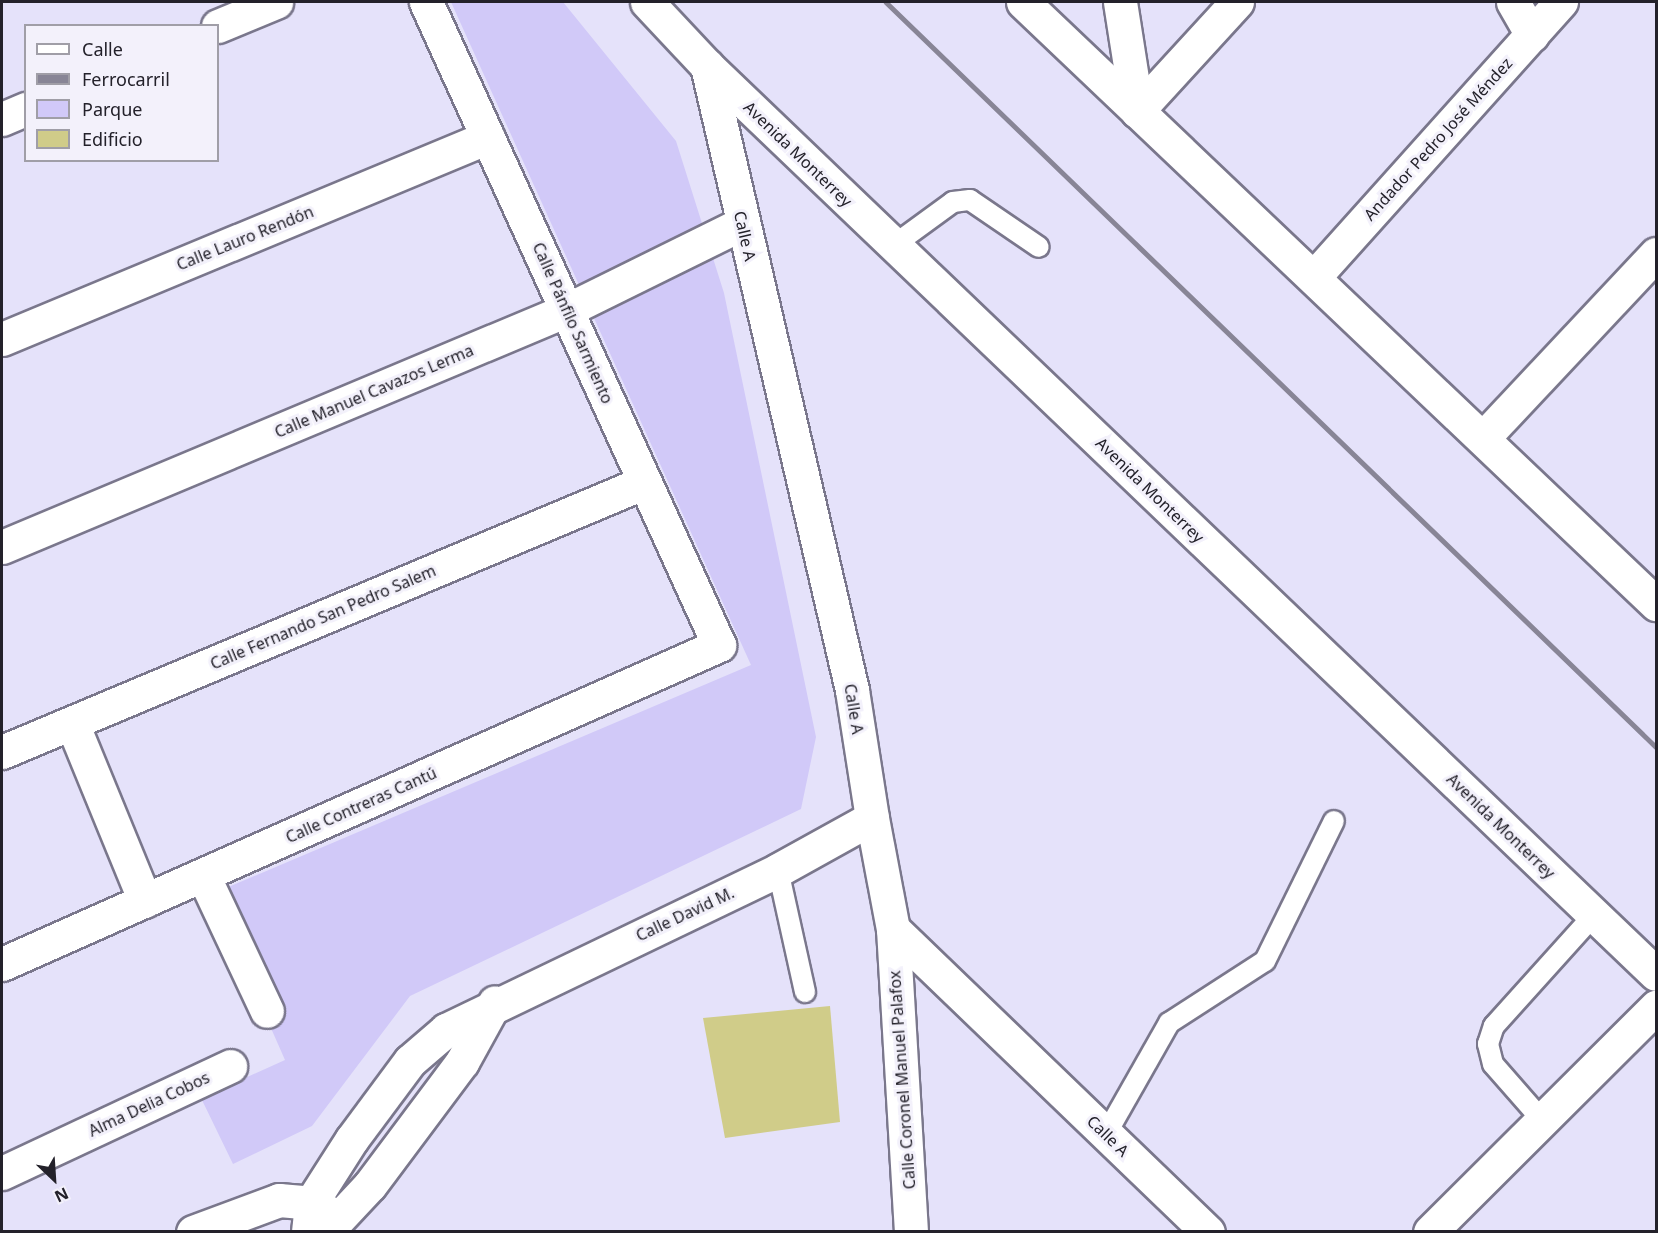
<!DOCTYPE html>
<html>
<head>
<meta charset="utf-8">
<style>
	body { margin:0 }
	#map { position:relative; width:1658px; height:1233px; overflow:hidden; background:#e5e2fa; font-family:"Noto Sans",sans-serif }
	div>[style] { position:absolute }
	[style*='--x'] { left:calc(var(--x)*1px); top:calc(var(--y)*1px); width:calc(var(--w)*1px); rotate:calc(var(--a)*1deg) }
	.green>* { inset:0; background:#d1c9f8 }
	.building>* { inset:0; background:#d0cc89 }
	.roads { filter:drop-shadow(2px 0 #7a778c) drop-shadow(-2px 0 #7a778c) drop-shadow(0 2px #7a778c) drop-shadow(0 -2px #7a778c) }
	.service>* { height:20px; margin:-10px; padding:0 10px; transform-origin:10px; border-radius:10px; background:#fff }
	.minor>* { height:33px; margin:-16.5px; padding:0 16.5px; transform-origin:16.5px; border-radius:16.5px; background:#fff }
	.tertiary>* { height:33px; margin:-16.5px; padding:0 16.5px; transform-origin:16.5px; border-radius:16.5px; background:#fff }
	.secondary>* { height:33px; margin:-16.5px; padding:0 16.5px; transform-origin:16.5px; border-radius:16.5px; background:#fff }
	.rail>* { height:4.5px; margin:-2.25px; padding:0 2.25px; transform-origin:2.25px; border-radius:2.25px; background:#888596 }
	span { translate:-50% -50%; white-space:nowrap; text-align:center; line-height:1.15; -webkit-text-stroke:6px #f3f1fb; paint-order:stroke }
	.street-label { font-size:16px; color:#23212a }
	.frame { position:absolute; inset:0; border:3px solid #23212a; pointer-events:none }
	.legend { position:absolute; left:24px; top:24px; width:195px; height:138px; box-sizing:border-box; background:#f3f1fb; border:2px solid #a09ea7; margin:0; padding:8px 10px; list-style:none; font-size:18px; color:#23212a }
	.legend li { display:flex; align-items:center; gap:12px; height:30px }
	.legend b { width:30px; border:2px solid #a09ea7 }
	.north { position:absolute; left:24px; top:1149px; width:60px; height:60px; -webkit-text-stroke:4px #f3f1fb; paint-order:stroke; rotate:155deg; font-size:16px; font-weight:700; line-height:24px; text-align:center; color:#23212a }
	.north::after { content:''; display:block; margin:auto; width:21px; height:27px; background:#23212a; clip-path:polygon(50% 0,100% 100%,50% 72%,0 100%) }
</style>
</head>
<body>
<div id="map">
	<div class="green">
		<div style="clip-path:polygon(451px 2px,563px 2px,676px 141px,724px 293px,816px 737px,801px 809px,410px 996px,312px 1126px,233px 1164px,201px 1098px,285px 1060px,212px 894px,751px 665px)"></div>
	</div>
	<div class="building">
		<div style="clip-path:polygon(830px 1006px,840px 1122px,725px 1138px,703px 1018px)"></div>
	</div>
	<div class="roads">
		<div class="service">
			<div style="--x:894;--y:245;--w:73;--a:-36.1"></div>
			<div style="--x:953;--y:202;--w:17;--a:-7"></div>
			<div style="--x:970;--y:200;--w:83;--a:34.3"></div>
			<div style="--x:778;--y:870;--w:125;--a:77.5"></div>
			<div style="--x:1542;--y:1120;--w:74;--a:-131.2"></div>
			<div style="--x:1493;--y:1064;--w:21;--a:-104"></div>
			<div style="--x:1488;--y:1044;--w:19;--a:-72"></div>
			<div style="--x:1494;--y:1026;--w:149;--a:-48"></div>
			<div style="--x:1106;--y:1134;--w:128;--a:-60.4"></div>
			<div style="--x:1169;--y:1023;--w:114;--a:-32.9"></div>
			<div style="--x:1265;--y:961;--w:156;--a:-63.8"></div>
		</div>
		<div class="minor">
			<div style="--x:1120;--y:2;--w:110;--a:81.1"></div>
			<div style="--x:1513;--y:2;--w:38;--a:60"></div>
			<div style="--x:218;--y:26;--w:63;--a:-22.5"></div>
			<div style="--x:1137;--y:111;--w:148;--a:-47.5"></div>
			<div style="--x:2;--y:119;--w:26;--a:-23"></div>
			<div style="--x:1314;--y:277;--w:370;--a:-48.1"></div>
			<div style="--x:2;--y:339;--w:526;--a:-22.57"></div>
			<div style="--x:1484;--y:437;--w:251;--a:-46.8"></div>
			<div style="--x:2;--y:547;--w:613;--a:-22.76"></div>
			<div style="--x:567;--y:310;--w:194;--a:-26.3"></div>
			<div style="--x:72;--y:723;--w:192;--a:67.7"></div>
			<div style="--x:2;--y:752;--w:697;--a:-22.78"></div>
			<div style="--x:872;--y:818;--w:113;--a:79.3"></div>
			<div style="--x:893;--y:929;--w:437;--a:43.9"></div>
			<div style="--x:203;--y:875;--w:150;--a:64.8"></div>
			<div style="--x:893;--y:929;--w:304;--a:86.6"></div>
			<div style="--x:2;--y:964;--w:785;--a:-23.98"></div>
			<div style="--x:719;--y:645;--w:707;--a:-114.5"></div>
			<div style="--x:2;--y:1173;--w:252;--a:-25.1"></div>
			<div style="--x:1430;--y:1232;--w:319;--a:-44.9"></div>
		</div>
		<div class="tertiary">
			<div style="--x:193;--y:1232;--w:92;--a:-20.4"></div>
			<div style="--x:279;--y:1200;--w:32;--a:5"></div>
			<div style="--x:311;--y:1203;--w:21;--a:28"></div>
			<div style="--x:308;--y:1232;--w:29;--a:-84"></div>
			<div style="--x:311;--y:1203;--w:76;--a:-57.4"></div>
			<div style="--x:352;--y:1139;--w:97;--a:-53.4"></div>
			<div style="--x:410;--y:1061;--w:48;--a:-40.7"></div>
			<div style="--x:446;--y:1030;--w:369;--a:-25.7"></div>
			<div style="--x:778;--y:870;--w:107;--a:-29"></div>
			<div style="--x:872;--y:818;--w:130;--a:-98.9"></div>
			<div style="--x:852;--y:690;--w:641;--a:-103.08"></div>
			<div style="--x:326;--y:1232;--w:64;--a:-46.9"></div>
			<div style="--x:370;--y:1185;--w:154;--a:-53.2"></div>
			<div style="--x:462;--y:1062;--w:68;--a:-61.2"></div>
		</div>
		<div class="secondary">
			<div style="--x:647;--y:2;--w:88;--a:46.8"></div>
			<div style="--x:707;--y:66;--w:1313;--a:43.74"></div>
			<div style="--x:1023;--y:2;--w:874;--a:43.56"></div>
		</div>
	</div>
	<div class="rail">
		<div style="--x:886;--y:2;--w:1071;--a:44.05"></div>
	</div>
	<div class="street-label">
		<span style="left:1438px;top:139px;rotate:-48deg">Andador Pedro José Méndez</span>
		<span style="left:798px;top:154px;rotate:44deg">Avenida Monterrey</span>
		<span style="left:745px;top:236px;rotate:77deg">Calle A</span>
		<span style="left:245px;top:238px;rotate:-22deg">Calle Lauro Rendón</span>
		<span style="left:573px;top:323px;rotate:66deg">Calle Pánfilo Sarmiento</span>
		<span style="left:374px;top:391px;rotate:-23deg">Calle Manuel Cavazos Lerma</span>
		<span style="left:1150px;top:490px;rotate:44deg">Avenida Monterrey</span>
		<span style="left:323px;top:617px;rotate:-23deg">Calle Fernando San Pedro Salem</span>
		<span style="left:854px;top:709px;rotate:81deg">Calle A</span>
		<span style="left:361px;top:805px;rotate:-24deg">Calle Contreras Cantú</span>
		<span style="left:1501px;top:826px;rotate:44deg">Avenida Monterrey</span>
		<span style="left:685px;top:914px;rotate:-25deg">Calle David M.</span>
		<span style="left:902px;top:1080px;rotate:-94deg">Calle Coronel Manuel Palafox</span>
		<span style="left:149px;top:1104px;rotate:-25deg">Alma Delia Cobos</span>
		<span style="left:1108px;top:1136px;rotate:44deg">Calle A</span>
	</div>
	<div class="frame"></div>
	<ul class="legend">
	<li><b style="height:8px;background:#fff"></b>Calle</li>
	<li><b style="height:8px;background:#888596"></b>Ferrocarril</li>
	<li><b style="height:16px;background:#d1c9f8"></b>Parque</li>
	<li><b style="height:16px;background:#d0cc89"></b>Edificio</li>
	</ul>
	<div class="north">N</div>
</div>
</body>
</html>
